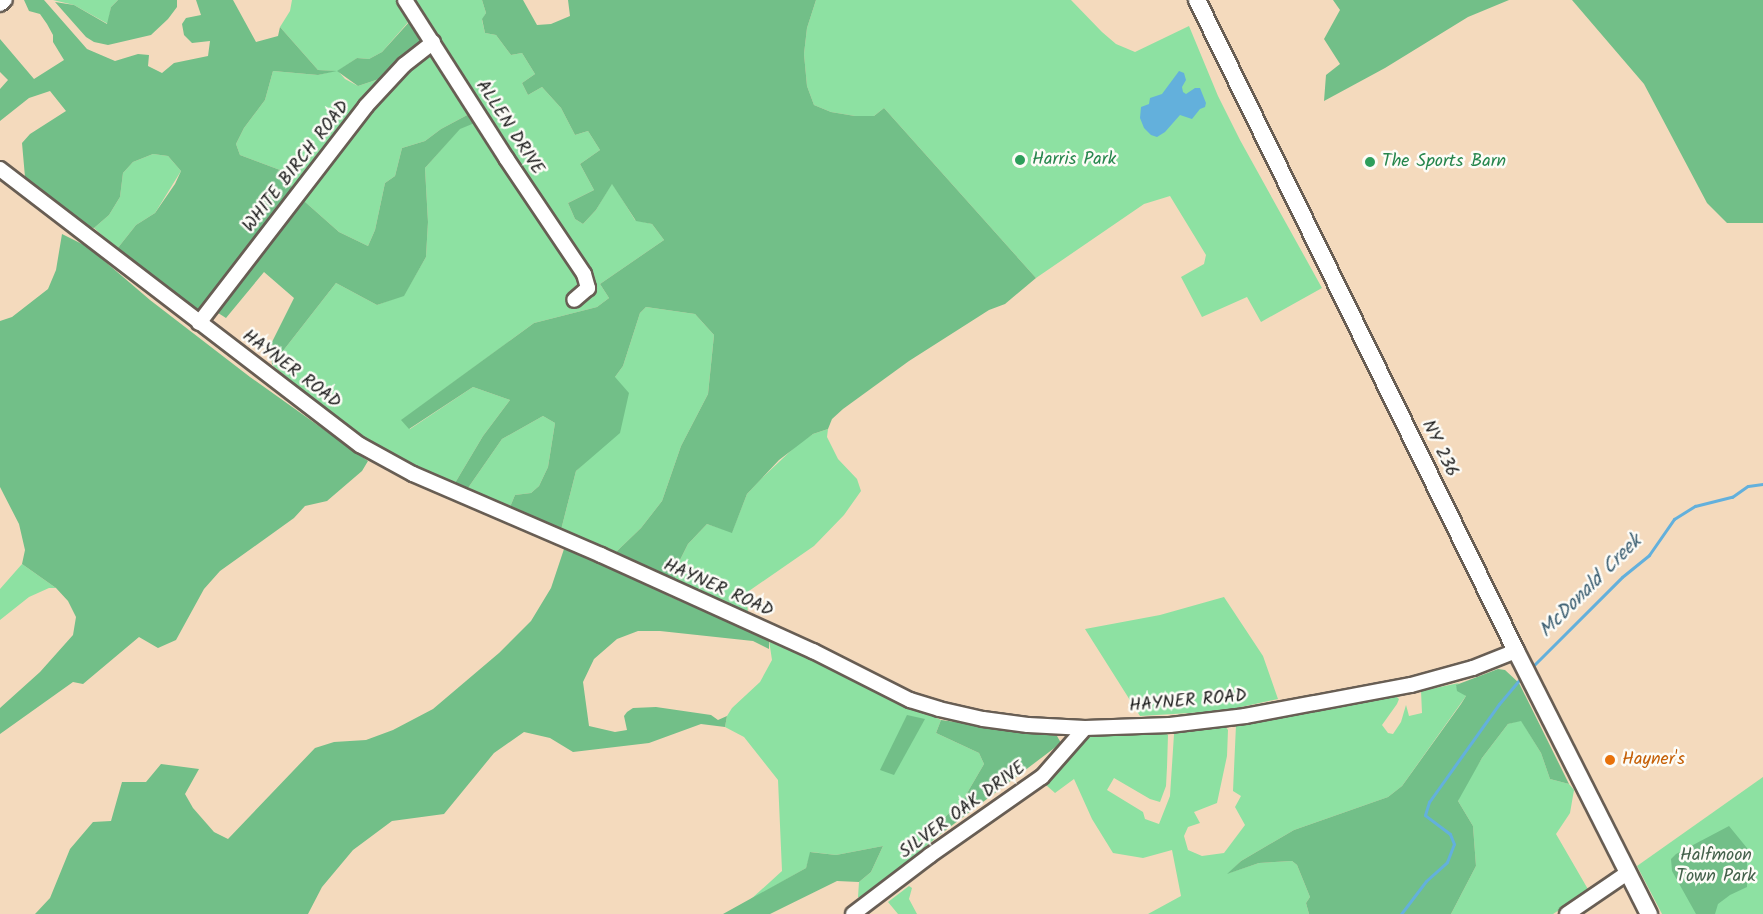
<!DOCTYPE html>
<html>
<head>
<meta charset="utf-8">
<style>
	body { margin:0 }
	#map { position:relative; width:1763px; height:914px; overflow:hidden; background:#f4dabd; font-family:Kalam,sans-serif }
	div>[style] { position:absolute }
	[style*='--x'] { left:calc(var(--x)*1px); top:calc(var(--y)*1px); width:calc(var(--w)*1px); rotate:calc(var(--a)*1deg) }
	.green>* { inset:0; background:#8de1a2 }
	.forest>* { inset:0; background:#72bf88 }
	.water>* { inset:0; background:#63b0dc }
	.stream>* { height:3px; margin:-1.5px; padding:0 1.5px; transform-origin:1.5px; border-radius:1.5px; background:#63b0dc }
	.roads { filter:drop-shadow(2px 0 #685e54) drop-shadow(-2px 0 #685e54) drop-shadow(0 2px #685e54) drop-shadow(0 -2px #685e54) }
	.minor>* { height:14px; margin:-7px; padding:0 7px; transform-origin:7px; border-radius:7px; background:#fff }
	.major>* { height:16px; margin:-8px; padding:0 8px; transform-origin:8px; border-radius:8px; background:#fff }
	.dots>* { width:16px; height:16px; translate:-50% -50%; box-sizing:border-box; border:3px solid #fdfcf7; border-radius:50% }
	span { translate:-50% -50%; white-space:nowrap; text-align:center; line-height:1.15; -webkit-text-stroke:5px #fdfcf7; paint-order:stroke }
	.street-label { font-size:18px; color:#1c1c1c }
	.leisure-label { font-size:18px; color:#27864d }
	.left { translate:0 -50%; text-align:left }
	.food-label { font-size:18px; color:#c56008 }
	.park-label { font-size:18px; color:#44614b }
	.water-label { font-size:20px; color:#3c5f72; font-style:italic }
</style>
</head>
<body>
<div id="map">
	<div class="green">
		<div style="clip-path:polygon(53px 0,118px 0,111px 7px,108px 24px,74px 5px)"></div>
		<div style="clip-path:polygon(292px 0,482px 0,486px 13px,482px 20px,485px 33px,496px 35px,511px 55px,522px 53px,535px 74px,522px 83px,528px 95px,542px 87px,561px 108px,575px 135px,588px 131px,600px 150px,580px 164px,594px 190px,568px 203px,575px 219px,583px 224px,596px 210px,612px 183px,635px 220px,652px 224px,664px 240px,600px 284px,609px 298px,597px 307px,534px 323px,402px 420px,410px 429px,473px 387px,510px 400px,483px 436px,455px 483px,387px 453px,348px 429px,272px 365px,336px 283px,377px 305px,404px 295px,426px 257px,428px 222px,425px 168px,460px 128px,476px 122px,471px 113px,441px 129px,425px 141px,402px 148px,395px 176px,385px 183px,375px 230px,368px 246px,339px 232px,304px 201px,370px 112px,412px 65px,431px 49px,410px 20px,382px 52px,369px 59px,357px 58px,338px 71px,345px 79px,358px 86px,388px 76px,362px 102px,295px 191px,280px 170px,240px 155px,236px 144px,244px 128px,265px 100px,273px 71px,318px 75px,334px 71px,318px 70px,280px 27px,290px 11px)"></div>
		<div style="clip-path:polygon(816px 0,1071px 0,1102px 32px,1116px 44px,1135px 52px,1189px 26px,1218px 96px,1240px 140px,1322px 288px,1261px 322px,1247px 297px,1202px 317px,1181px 277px,1204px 264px,1206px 255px,1170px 196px,1144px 204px,1036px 278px,884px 108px,874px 116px,855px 116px,831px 112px,814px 105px,807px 86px,804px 54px,807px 28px)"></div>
		<div style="clip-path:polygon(153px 154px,168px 156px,181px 171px,155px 213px,136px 225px,117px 249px,94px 228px,109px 215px,120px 197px,123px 173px,133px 162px)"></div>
		<div style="clip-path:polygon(646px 307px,695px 314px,714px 335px,708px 394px,681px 446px,662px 501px,641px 528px,615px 553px,561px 530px,576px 471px,592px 456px,615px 377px,623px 366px,640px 313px)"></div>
		<div style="clip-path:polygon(543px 416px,555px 423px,548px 467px,539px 486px,531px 493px,515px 495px,510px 507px,468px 488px,502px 439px)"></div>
		<div style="clip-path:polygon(828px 429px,827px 437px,838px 459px,857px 479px,861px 491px,844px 515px,814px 546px,746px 593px,748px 612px,675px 579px,677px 566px,688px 544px,707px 524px,732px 532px,747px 494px,760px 480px,798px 444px,813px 434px)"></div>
		<div style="clip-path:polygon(22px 564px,56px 588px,49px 588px,29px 597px,0 620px,0 589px)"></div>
		<div style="clip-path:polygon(1224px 597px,1263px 656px,1278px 699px,1223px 711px,1140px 716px,1085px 629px,1160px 615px)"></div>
		<div style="clip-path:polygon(769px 640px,941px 720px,936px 733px,979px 753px,984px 764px,963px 800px,937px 825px,942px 833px,862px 899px,858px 897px,859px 882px,871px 872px,883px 846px,836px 855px,811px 852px,806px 868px,750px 900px,782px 871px,778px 780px,744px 737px,725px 727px,727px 716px,732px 708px,760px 682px,772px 660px)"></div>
		<div style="clip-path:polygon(1459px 683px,1456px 686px,1466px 696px,1402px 786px,1388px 797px,1294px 830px,1241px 861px,1229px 873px,1259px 863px,1292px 861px,1297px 865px,1310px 897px,1306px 903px,1309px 914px,1148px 914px,1181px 896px,1172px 850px,1143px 858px,1113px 853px,1092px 819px,1074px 779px,1055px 793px,1046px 785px,1046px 779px,1066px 761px,1082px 740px,1095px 733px,1163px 731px,1168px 735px,1167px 767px,1166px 786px,1160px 802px,1150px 799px,1114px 778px,1107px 790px,1143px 812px,1145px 819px,1159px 824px,1170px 796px,1174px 734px,1177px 732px,1225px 726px,1228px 730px,1227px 756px,1217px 803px,1194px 812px,1200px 823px,1188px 827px,1184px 836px,1188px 850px,1202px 856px,1224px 853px,1245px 825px,1235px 807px,1241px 796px,1233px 791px,1236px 725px,1396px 696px,1399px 699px,1397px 704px,1382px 725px,1388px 733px,1393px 734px,1401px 722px,1406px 705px,1409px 716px,1422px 713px,1421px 691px)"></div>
		<div style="clip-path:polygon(1521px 720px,1541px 753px,1550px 779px,1569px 784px,1574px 790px,1570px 813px,1556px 834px,1589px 891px,1553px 914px,1451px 914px,1476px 866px,1473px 826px,1458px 801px,1461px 792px,1482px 758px,1508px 724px)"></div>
		<div style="clip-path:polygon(1763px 777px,1763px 914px,1662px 914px,1637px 866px)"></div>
		<div style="clip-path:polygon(909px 886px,912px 888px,909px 899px,917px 914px,898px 914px,888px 902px)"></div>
	</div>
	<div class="forest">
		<div style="clip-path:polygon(24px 0,44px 0,87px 49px,115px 61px,138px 54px,149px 55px,148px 66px,162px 73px,174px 63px,208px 56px,210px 41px,192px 43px,184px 35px,182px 24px,186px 18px,201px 15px,196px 0,233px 0,256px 42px,278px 36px,280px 27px,318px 70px,337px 71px,357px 58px,369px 59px,382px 52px,411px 20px,426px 42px,388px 76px,358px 86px,337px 71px,318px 75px,273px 71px,265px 100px,244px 128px,236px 144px,240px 155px,280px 170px,295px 191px,199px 314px,117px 249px,136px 225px,155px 213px,175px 184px,181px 171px,168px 156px,153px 154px,133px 162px,123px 173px,120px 197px,109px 215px,94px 228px,82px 226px,25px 177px,22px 143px,30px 134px,66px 111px,50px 91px,29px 98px,0 121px,0 89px,8px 80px,0 72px,0 39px,34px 79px,64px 60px,53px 42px,53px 35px,47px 24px,40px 14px,29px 11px)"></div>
		<div style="clip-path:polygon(118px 0,177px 0,177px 7px,168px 19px,151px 35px,108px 45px,94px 42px,86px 37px,55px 2px,74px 5px,107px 24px,111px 7px)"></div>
		<div style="clip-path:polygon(482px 0,523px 0,537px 25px,551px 24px,570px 16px,568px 0,816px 0,807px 28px,804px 54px,807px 86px,814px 105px,831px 112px,855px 116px,874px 116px,884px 108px,1036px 278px,1005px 304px,989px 310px,909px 361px,843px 409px,832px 419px,828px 429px,813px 434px,779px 460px,747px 494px,732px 533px,707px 524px,688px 544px,677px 566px,675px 579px,615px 553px,641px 528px,662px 501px,681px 446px,708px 394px,714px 335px,695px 314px,646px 307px,640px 313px,623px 366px,615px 377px,629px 393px,620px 433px,576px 471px,561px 530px,510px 507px,515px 495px,531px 493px,539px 486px,548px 467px,555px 423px,543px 416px,502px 439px,468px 488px,455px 483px,483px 436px,510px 400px,473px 387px,409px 429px,401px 420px,534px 323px,597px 307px,609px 298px,600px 284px,664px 240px,652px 224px,636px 221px,612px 184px,596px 210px,583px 224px,575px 219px,568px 203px,594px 190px,580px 164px,600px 150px,588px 131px,575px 135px,561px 108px,542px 87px,528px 95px,522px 83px,535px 74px,522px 53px,511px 55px,496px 35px,485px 33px,482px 19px,486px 13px)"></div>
		<div style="clip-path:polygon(1333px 0,1509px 0,1468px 17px,1385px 68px,1324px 101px,1326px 75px,1340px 64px,1324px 39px,1340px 10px)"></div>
		<div style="clip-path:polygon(1572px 0,1763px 0,1763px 223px,1727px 223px,1707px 203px,1644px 84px)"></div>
		<div style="clip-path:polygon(471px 113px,477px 122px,460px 129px,425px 168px,428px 222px,426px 257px,404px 296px,377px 305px,336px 283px,272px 365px,271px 344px,294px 298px,264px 272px,226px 318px,215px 311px,304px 201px,339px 232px,368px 246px,375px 230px,385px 183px,395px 176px,402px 148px,425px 141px,441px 129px)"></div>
		<div style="clip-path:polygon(62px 234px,88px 247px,150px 300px,250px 377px,368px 461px,362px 471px,327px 501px,305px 506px,294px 518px,220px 571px,204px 589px,176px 640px,158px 648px,139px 637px,83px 684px,73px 682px,0 734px,0 708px,40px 672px,73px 635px,76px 617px,68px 601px,56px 588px,22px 564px,25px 550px,19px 524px,0 487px,0 321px,12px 317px,48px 289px,56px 270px)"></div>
		<div style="clip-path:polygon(565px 546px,671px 597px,769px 640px,769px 649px,753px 641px,660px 631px,638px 631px,617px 639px,594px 659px,583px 682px,589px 726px,615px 732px,627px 730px,624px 716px,627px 712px,633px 708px,656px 707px,711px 715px,718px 720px,727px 716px,725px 727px,701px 724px,649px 743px,573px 752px,550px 738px,524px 732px,494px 753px,444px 814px,392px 821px,353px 850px,322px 887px,308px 914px,35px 914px,50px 898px,70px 849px,93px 822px,111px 821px,122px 782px,146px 782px,161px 764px,199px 769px,185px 794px,193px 808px,214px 832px,228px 839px,315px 748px,334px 742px,366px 740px,393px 730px,433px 709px,499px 653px,531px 621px,551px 588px)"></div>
		<div style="clip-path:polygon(1498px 669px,1505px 670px,1519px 683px,1569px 784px,1550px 779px,1541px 753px,1521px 721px,1508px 724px,1482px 758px,1458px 801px,1473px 826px,1476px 866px,1451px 914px,1309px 914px,1306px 903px,1310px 897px,1297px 865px,1292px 861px,1259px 863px,1227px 874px,1241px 861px,1294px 830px,1388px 797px,1402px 786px,1461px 704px,1466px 696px,1457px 691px,1456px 685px)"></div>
		<div style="clip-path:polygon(907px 715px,925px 719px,894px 775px,880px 770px)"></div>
		<div style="clip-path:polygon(941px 720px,1057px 736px,1061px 743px,942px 833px,937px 825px,963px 800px,984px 764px,979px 753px,936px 733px)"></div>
		<div style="clip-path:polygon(1729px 826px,1747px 848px,1747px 887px,1730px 895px,1718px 904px,1715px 914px,1696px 914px,1672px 871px,1671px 859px,1676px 854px)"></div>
		<div style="clip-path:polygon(883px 846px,871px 872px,859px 882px,837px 881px,770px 914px,723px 914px,806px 868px,810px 852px,836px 855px)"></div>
	</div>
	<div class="water">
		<div style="clip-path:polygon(1179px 71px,1184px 73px,1186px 80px,1182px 87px,1183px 92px,1186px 94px,1195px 88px,1200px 88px,1206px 103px,1205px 107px,1200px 109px,1192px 119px,1180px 115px,1165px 132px,1157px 137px,1151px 135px,1144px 128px,1140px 118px,1141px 107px,1149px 104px,1150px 98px,1162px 94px)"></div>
	</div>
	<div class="stream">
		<div style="--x:1534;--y:665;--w:124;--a:-45"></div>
		<div style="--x:1622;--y:577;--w:35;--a:-39"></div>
		<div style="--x:1649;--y:555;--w:44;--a:-55.2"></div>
		<div style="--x:1674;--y:519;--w:25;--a:-32"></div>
		<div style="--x:1695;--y:506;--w:38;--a:-14"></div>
		<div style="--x:1732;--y:497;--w:19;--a:-35"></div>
		<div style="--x:1748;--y:486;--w:15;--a:-8"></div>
		<div style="--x:1401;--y:914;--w:41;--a:-52.9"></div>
		<div style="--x:1426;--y:881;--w:28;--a:-42"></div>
		<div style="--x:1447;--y:862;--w:19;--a:-69"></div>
		<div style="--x:1454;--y:844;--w:11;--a:-112"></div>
		<div style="--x:1450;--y:834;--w:31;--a:-143"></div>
		<div style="--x:1425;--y:815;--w:14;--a:-73"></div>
		<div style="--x:1429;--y:802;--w:120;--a:-54.5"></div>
		<div style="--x:1499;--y:704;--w:33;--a:-50"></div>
	</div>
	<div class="roads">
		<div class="minor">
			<div style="--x:405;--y:0;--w:188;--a:57.4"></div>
			<div style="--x:506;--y:158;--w:140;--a:56.1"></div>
			<div style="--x:584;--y:274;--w:15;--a:74"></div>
			<div style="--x:588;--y:288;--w:18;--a:139"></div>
			<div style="--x:0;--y:4;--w:6;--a:-39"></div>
			<div style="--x:0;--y:169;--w:454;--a:37.5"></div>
			<div style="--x:360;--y:445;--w:60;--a:28.7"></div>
			<div style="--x:413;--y:474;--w:205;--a:23.3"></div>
			<div style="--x:601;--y:555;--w:233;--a:24.4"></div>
			<div style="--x:813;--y:651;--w:109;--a:26.8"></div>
			<div style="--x:910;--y:700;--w:30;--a:17"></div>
			<div style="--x:939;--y:709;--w:45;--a:12.8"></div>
			<div style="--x:983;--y:719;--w:45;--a:7.6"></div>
			<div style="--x:1028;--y:725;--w:57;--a:3"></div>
			<div style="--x:1085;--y:728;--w:85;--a:-2"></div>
			<div style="--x:1170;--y:725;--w:76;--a:-6.8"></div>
			<div style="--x:1245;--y:716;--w:169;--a:-10.6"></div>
			<div style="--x:1411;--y:685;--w:64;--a:-15.3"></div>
			<div style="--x:1473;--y:668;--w:46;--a:-21.6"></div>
			<div style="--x:199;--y:323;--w:274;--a:-52.4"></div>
			<div style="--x:366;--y:106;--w:56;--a:-47.2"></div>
			<div style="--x:404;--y:65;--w:37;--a:-38"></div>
			<div style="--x:853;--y:914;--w:96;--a:-37.3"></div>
			<div style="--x:929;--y:856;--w:138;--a:-35"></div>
			<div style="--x:1042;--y:777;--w:65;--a:-48.7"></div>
			<div style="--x:1567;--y:914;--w:73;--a:-34.3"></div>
		</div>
		<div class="major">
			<div style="--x:1197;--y:0;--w:725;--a:63.89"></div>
			<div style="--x:1516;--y:651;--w:295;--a:63.2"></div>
		</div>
	</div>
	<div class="dots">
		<div style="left:1020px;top:160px;background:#2e9e5b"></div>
		<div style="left:1370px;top:162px;background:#2e9e5b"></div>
		<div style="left:1610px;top:760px;background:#e8710a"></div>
	</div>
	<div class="street-label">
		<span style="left:509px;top:128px;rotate:57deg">ALLEN DRIVE</span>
		<span style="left:297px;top:167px;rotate:-52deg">WHITE BIRCH ROAD</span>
		<span style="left:291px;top:370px;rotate:37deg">HAYNER ROAD</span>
		<span style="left:1439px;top:449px;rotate:64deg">NY 236</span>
		<span style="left:718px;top:589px;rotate:24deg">HAYNER ROAD</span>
		<span style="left:1188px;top:702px;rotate:-5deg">HAYNER ROAD</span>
		<span style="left:963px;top:811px;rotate:-36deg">SILVER OAK DRIVE</span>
	</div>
	<div class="leisure-label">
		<span class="left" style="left:1032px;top:160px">Harris Park</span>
		<span class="left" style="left:1382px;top:162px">The Sports Barn</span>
	</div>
	<div class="food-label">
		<span class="left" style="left:1622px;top:760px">Hayner's</span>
	</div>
	<div class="park-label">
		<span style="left:1716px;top:867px">Halfmoon<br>Town Park</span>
	</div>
	<div class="water-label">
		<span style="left:1591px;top:587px;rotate:-45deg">McDonald Creek</span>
	</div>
</div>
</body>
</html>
